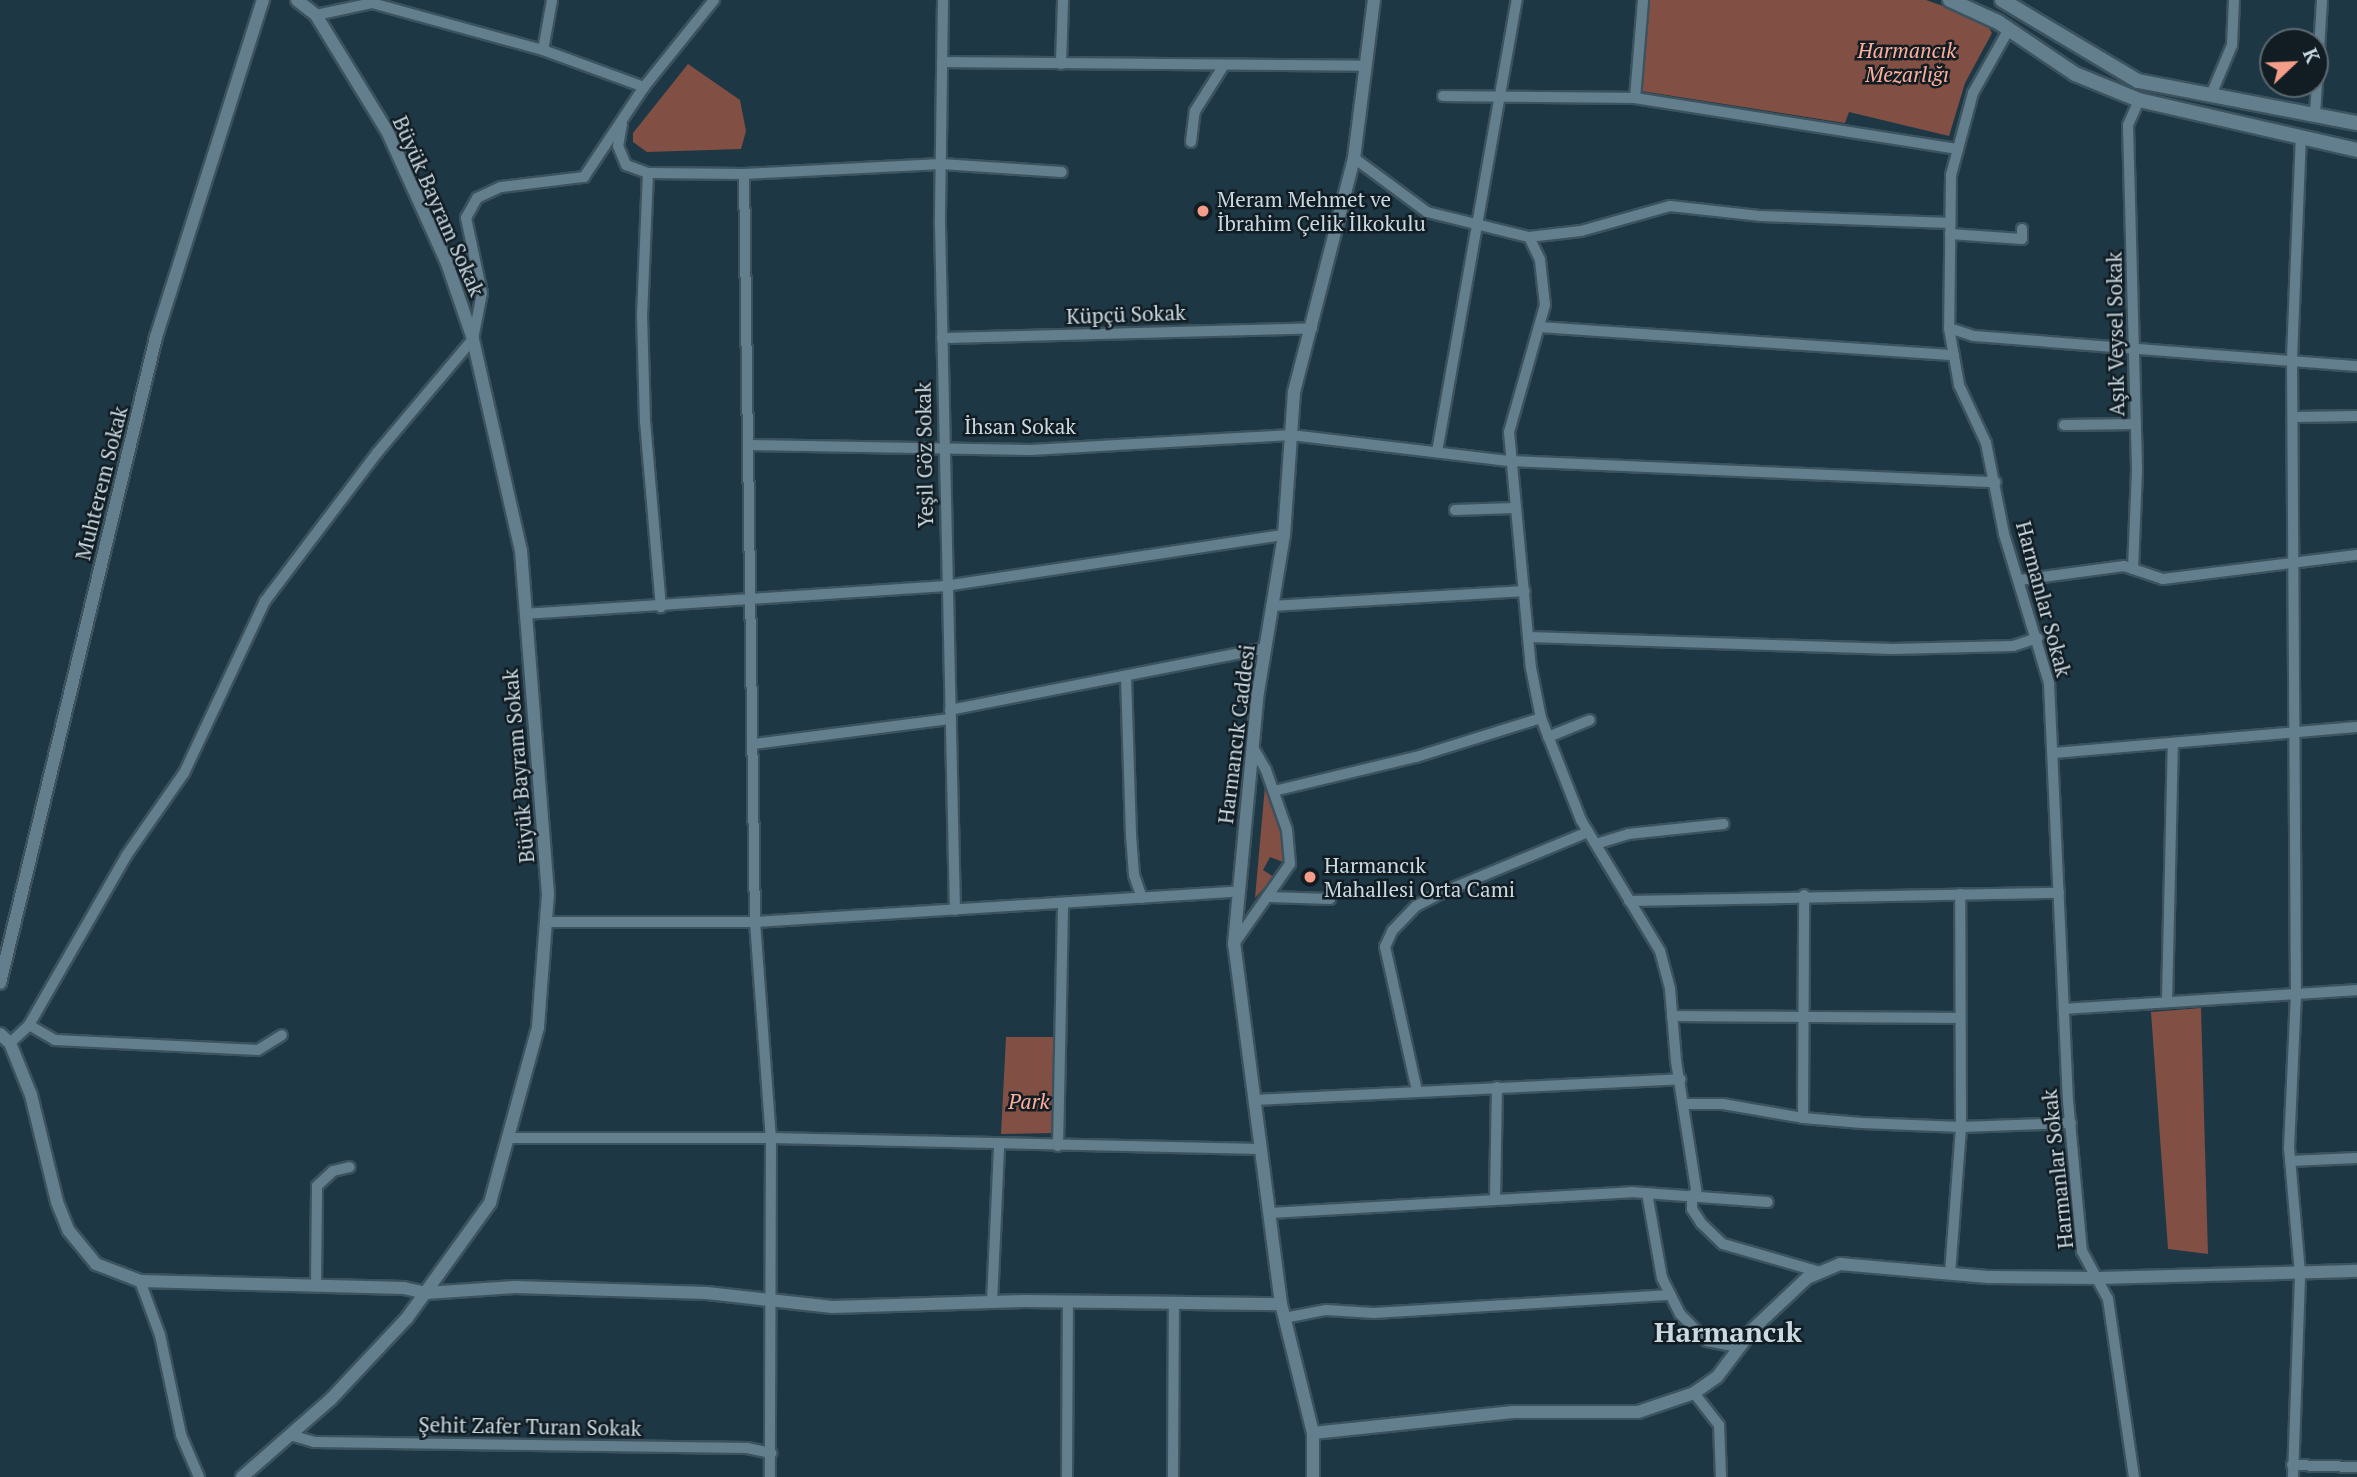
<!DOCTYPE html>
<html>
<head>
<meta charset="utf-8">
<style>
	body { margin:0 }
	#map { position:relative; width:2357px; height:1477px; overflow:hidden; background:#1e3745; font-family:"PT Serif",serif }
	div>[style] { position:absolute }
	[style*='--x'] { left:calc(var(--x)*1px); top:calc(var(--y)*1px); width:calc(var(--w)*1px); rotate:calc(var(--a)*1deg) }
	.green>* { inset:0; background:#814f43 }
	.roads { filter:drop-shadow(2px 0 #3c535e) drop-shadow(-2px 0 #3c535e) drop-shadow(0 2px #3c535e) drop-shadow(0 -2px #3c535e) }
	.minor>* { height:10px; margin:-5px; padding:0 5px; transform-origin:5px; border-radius:5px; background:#637f8e }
	.tertiary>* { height:12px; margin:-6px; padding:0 6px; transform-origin:6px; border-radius:6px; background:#637f8e }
	.secondary>* { height:14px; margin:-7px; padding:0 7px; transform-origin:7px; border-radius:7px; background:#637f8e }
	.dots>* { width:19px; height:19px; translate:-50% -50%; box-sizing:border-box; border:4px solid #121d23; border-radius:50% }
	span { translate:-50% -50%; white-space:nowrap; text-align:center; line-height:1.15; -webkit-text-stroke:5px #121d23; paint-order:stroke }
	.park-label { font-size:21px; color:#feae9c; font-style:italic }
	.poi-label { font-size:21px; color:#c9d8e1 }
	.left { translate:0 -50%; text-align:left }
	.street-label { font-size:21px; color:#c9d8e1 }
	.district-label { font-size:28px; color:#c9d8e1; font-weight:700 }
	.north { position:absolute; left:2259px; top:28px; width:70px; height:70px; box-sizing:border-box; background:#121d23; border:2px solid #5b686f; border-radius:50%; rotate:67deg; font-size:19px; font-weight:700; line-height:28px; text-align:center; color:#c9d8e1 }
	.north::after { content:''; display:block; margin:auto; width:24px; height:32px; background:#f49e8a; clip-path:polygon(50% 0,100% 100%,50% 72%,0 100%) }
</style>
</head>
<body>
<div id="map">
	<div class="green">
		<div style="clip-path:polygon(1648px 0,1926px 0,1985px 21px,1992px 33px,1965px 83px,1949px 136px,1849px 112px,1845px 123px,1641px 91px)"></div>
		<div style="clip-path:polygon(688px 64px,740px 100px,746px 131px,741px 149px,647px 152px,633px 142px,633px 133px)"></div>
		<div style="clip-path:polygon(1265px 786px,1284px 844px,1283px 862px,1270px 857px,1263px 870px,1274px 877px,1255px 898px)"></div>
		<div style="clip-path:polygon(2201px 1008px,2208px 1254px,2168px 1249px,2151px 1012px)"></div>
		<div style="clip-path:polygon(1006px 1037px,1055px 1037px,1055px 1133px,1001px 1134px)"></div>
	</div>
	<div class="roads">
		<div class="minor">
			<div style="--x:943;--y:0;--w:224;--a:90.8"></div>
			<div style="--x:940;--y:224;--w:686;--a:88.75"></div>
			<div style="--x:316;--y:15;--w:57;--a:-12.1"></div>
			<div style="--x:372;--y:3;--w:177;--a:15.4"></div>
			<div style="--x:543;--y:50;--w:108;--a:20.1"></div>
			<div style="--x:2009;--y:29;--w:73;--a:119.4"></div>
			<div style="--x:1973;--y:93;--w:85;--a:105"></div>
			<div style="--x:1951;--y:175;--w:153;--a:90.7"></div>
			<div style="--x:1949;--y:328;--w:58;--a:80"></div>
			<div style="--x:1959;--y:385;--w:64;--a:65"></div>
			<div style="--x:1986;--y:443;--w:93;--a:78.8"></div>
			<div style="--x:2004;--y:534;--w:156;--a:73.2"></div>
			<div style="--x:2049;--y:683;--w:418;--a:87.4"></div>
			<div style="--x:2068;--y:1101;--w:151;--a:84.7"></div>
			<div style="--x:2082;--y:1251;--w:55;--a:61.6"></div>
			<div style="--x:2108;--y:1299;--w:180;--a:81.7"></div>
			<div style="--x:543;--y:50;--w:51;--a:-79.8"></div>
			<div style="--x:942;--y:62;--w:421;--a:0.5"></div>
			<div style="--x:1061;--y:64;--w:64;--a:-88.2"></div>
			<div style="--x:2211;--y:95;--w:54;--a:-67.2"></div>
			<div style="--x:2232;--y:45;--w:45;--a:-87.5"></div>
			<div style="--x:1443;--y:96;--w:192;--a:0.6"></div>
			<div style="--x:1635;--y:98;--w:327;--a:9"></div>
			<div style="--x:1635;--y:98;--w:98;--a:-85.3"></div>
			<div style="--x:2315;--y:115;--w:115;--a:-86.5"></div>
			<div style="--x:622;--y:124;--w:22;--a:100"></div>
			<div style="--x:618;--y:146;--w:21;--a:67"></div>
			<div style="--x:626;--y:165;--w:23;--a:20"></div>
			<div style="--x:648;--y:173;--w:96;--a:0.6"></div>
			<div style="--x:744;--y:174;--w:197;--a:-2.9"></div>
			<div style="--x:941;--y:164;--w:121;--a:3.8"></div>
			<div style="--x:1191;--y:142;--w:31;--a:-83"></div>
			<div style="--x:1195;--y:111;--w:54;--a:-57.8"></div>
			<div style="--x:1354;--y:158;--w:91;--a:36.5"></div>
			<div style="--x:1427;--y:212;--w:105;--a:13.8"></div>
			<div style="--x:1529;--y:237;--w:52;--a:-6.6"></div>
			<div style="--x:1581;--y:231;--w:92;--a:-15.7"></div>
			<div style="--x:1670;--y:206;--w:92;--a:6.3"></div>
			<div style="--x:1761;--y:216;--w:189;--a:2.1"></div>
			<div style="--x:648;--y:173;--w:141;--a:92.4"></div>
			<div style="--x:642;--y:314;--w:107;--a:88.4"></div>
			<div style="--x:645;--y:421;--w:187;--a:85.1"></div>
			<div style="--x:744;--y:174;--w:748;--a:89.16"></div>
			<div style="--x:755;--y:922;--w:217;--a:85.8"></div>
			<div style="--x:771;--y:1138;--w:339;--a:90.2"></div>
			<div style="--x:1950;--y:234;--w:72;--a:4"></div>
			<div style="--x:2022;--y:239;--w:10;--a:-90"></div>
			<div style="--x:1529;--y:237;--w:25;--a:64"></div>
			<div style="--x:1540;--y:260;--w:45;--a:83.7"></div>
			<div style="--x:1545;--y:305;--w:132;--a:105.8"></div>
			<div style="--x:1509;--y:432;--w:237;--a:84.7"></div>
			<div style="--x:1531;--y:668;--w:51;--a:78.7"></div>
			<div style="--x:1541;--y:718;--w:110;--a:68.6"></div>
			<div style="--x:1581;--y:820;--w:153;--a:58.9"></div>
			<div style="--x:1660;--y:951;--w:39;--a:75"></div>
			<div style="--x:1670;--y:989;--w:72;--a:85.2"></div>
			<div style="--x:1676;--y:1061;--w:136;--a:81.1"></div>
			<div style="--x:1539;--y:327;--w:416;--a:3.9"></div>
			<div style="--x:1949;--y:328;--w:26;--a:18"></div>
			<div style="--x:1974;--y:336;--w:384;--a:4.5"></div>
			<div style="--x:942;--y:338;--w:370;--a:-1.5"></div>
			<div style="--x:2296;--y:417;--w:61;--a:-0.9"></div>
			<div style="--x:2064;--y:425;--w:72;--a:-0.8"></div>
			<div style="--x:749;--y:445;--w:282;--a:1"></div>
			<div style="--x:1031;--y:450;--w:260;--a:-3.3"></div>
			<div style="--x:1291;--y:435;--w:221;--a:6.8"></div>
			<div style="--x:1510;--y:461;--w:486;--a:2.5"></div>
			<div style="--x:1437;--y:452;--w:459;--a:-80"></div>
			<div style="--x:1455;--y:510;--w:59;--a:-1.9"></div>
			<div style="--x:2133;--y:569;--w:100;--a:-87.7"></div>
			<div style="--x:2137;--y:469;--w:344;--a:-91.5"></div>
			<div style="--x:2128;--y:125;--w:27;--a:-66"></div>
			<div style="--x:2020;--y:580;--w:105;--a:-7.7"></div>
			<div style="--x:2124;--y:566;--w:41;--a:18.4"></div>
			<div style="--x:2163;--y:579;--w:195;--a:-7.1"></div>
			<div style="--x:1272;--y:606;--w:253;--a:-3.4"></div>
			<div style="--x:525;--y:614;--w:421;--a:-3.8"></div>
			<div style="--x:945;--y:586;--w:343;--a:-8.6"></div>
			<div style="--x:1529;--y:637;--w:364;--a:1.9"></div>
			<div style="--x:1893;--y:649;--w:120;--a:-1.4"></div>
			<div style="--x:2013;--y:646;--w:26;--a:-18"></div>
			<div style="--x:1126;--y:676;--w:159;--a:88.2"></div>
			<div style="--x:1131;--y:835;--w:40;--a:85.7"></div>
			<div style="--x:1134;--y:875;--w:24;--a:71"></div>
			<div style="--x:950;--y:710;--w:321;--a:-11.1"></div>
			<div style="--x:1548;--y:737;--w:45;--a:-22"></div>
			<div style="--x:754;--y:744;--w:198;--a:-7.3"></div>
			<div style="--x:2053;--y:753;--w:305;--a:-4.9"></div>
			<div style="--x:1274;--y:791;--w:146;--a:-13.5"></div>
			<div style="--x:1416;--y:757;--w:131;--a:-17.3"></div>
			<div style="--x:1596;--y:844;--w:34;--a:-17"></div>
			<div style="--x:1628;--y:834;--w:96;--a:-6"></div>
			<div style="--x:1269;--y:897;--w:61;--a:1.9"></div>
			<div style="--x:1629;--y:901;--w:430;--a:-1.1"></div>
			<div style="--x:546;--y:922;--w:209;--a:0"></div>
			<div style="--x:755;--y:922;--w:484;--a:-3.6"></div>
			<div style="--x:1234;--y:944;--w:98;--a:-55"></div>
			<div style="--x:1290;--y:864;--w:34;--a:-95"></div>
			<div style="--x:1287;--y:830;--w:64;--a:-109.3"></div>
			<div style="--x:1266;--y:770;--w:28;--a:-120"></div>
			<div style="--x:2167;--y:1002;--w:258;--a:-88.7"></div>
			<div style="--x:2064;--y:1009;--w:294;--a:-3.7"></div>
			<div style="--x:1672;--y:1016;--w:286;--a:0.4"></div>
			<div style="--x:29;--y:1025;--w:30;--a:30"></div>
			<div style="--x:55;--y:1040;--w:203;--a:2.8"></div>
			<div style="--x:258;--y:1050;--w:28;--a:-32"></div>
			<div style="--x:10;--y:1043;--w:26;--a:-43"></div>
			<div style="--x:29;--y:1025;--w:195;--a:-60.1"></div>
			<div style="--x:126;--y:856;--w:101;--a:-55.1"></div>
			<div style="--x:184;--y:773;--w:190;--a:-64.8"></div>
			<div style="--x:265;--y:601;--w:186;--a:-52.9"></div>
			<div style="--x:377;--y:453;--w:149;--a:-49.9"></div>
			<div style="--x:473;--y:339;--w:47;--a:-78.9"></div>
			<div style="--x:482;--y:293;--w:77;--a:-102"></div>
			<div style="--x:466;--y:218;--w:23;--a:-61"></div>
			<div style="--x:477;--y:198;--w:26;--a:-25"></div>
			<div style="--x:501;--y:187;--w:84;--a:-6.9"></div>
			<div style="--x:584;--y:177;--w:108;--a:-56.3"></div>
			<div style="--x:644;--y:87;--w:112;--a:-51.2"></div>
			<div style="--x:1417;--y:1091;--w:148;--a:-102.5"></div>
			<div style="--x:1385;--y:947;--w:17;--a:-66"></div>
			<div style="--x:1392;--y:931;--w:35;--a:-46"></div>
			<div style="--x:1416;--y:906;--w:28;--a:-27"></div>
			<div style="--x:1441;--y:893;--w:159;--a:-22.5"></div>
			<div style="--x:1254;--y:1100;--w:427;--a:-2.8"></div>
			<div style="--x:1684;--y:1104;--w:39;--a:0"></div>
			<div style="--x:1723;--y:1104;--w:81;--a:9.9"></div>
			<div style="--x:1803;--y:1118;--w:59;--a:4.8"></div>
			<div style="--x:1862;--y:1123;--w:99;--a:2.3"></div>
			<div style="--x:1961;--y:1127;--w:110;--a:-2.1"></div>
			<div style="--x:1803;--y:1118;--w:223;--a:-89.7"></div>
			<div style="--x:510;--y:1138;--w:261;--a:0"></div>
			<div style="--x:771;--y:1138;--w:489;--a:1.3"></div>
			<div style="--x:1058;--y:1146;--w:243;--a:-88.8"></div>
			<div style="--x:2290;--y:1161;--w:67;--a:-2.6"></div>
			<div style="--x:1647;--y:1193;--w:86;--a:80"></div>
			<div style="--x:1662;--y:1278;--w:40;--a:63.4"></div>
			<div style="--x:1680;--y:1314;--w:38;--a:45"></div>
			<div style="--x:1707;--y:1341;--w:33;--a:11"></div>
			<div style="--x:1692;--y:1195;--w:14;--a:90"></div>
			<div style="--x:1692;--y:1209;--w:17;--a:57"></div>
			<div style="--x:1701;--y:1223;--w:30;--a:44"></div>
			<div style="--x:1723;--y:1244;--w:101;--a:16.1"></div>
			<div style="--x:1495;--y:1200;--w:113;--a:-89"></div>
			<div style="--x:1270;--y:1213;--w:362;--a:-3.3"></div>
			<div style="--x:1631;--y:1192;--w:137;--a:4.2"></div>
			<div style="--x:1950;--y:1274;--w:147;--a:-85.7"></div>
			<div style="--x:1961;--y:1127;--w:233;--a:-90.2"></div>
			<div style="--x:140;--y:1281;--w:58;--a:69.7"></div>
			<div style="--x:160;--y:1335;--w:102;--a:78.1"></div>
			<div style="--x:181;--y:1435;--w:46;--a:66.8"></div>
			<div style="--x:316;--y:1285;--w:99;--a:-89.4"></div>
			<div style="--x:317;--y:1186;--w:22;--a:-43"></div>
			<div style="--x:333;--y:1171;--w:17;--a:-13"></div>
			<div style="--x:992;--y:1302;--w:156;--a:-87.4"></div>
			<div style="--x:1284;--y:1318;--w:43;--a:-10.8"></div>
			<div style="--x:1326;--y:1310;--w:48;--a:3.6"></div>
			<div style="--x:1374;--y:1313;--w:297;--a:-3.5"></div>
			<div style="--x:1694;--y:1393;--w:41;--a:52"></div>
			<div style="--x:1719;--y:1425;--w:52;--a:87.8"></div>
			<div style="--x:290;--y:1435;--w:25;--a:16"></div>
			<div style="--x:314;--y:1442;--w:433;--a:0.8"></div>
			<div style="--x:747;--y:1448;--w:25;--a:12"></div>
			<div style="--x:2292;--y:1465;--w:65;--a:1.8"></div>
			<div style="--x:1067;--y:1477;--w:176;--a:-89.7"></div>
			<div style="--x:1173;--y:1477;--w:174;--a:-89.7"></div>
			<div style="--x:2293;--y:1477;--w:204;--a:-88"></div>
			<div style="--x:2300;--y:1273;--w:125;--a:-95"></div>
			<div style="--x:2289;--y:1148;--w:154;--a:-87.4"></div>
			<div style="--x:2296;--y:994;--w:636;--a:-90.36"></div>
			<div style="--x:2292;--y:358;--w:220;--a:-87.7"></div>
		</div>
		<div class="tertiary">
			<div style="--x:0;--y:983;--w:665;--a:-76.42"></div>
			<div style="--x:156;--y:337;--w:354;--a:-72.4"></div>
			<div style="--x:0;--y:1034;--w:13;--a:42"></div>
			<div style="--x:10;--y:1043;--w:56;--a:68"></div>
			<div style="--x:31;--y:1095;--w:110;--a:76.3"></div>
			<div style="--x:57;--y:1202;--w:31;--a:68"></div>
			<div style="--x:69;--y:1231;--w:43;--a:50.7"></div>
			<div style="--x:96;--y:1264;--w:47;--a:21.1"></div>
			<div style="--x:140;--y:1281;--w:264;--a:1.5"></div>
			<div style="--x:404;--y:1288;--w:23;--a:13"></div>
			<div style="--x:426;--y:1293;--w:89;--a:-3.9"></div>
			<div style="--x:515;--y:1287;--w:192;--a:1.8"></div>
			<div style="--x:707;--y:1293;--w:126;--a:6.4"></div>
			<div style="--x:832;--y:1307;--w:192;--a:-1.8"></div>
			<div style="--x:1024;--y:1301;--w:257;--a:0.7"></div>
			<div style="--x:1313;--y:1433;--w:201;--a:-6"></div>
			<div style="--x:1513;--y:1412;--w:125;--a:0"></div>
			<div style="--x:1638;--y:1412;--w:59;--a:-18.7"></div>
			<div style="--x:1694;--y:1393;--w:28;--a:-35"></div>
			<div style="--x:1717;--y:1377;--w:61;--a:-52.9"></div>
			<div style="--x:1754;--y:1328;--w:73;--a:-43.3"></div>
			<div style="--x:1807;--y:1278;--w:36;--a:-23"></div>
			<div style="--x:1840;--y:1264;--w:151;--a:5"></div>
			<div style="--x:1990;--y:1277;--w:109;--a:0.5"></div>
			<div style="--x:2099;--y:1278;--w:258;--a:-1.6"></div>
			<div style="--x:242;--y:1477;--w:118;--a:-41.2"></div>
			<div style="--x:331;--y:1399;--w:111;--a:-46.8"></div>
			<div style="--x:407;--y:1318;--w:142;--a:-54.2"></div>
			<div style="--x:490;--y:1203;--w:182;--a:-74.7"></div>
			<div style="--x:538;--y:1027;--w:133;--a:-85.7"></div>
			<div style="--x:548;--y:894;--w:344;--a:-94.5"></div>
			<div style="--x:521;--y:551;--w:217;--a:-102.8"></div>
			<div style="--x:473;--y:339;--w:80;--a:-108.9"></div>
			<div style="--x:447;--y:263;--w:145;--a:-114.4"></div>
			<div style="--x:387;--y:131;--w:136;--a:-121.5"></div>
			<div style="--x:316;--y:15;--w:24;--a:-142"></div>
			<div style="--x:1313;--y:1477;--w:44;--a:-90"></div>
			<div style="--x:1313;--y:1433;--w:133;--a:-103.9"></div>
			<div style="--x:1281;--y:1304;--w:363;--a:-97.4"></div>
			<div style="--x:1234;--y:944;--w:253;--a:-84.6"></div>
			<div style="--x:1258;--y:692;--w:159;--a:-80.6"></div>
			<div style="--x:1284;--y:535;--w:143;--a:-86"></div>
			<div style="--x:1294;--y:392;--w:242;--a:-75.6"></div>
			<div style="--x:1354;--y:158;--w:159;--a:-82.8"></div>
		</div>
		<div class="secondary">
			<div style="--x:1950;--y:0;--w:53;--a:24.6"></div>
			<div style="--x:1998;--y:22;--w:93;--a:34"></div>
			<div style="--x:2075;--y:74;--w:69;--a:22.1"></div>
			<div style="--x:2139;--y:100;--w:224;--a:12.9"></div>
			<div style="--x:2002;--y:0;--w:158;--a:30.8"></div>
			<div style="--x:2138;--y:81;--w:223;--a:10.9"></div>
		</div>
	</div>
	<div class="dots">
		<div style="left:1203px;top:211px;background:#f49e8a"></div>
		<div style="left:1310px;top:877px;background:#f49e8a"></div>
	</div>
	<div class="park-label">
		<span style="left:1907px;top:62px">Harmancık<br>Mezarlığı</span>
		<span style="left:1029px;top:1101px">Park</span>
	</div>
	<div class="poi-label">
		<span class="left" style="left:1217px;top:211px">Meram Mehmet ve<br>İbrahim Çelik İlkokulu</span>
		<span class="left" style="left:1324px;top:877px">Harmancık<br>Mahallesi Orta Cami</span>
	</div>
	<div class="street-label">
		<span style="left:439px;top:206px;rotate:66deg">Büyük Bayram Sokak</span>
		<span style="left:1126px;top:314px;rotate:-2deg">Küpçü Sokak</span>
		<span style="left:2115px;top:334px;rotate:-91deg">Aşık Veysel Sokak</span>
		<span style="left:1020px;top:426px">İhsan Sokak</span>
		<span style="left:924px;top:455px;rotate:-91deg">Yeşil Göz Sokak</span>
		<span style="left:101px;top:483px;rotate:-76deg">Muhterem Sokak</span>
		<span style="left:2044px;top:599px;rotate:75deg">Harmanlar Sokak</span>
		<span style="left:1236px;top:734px;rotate:-83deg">Harmancık Caddesi</span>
		<span style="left:518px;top:766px;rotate:-95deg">Büyük Bayram Sokak</span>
		<span style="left:2057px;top:1169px;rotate:-96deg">Harmanlar Sokak</span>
		<span style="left:530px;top:1426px;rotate:1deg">Şehit Zafer Turan Sokak</span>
	</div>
	<div class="district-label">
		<span style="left:1728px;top:1332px">Harmancık</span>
	</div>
	<div class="north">K</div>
</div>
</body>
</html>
